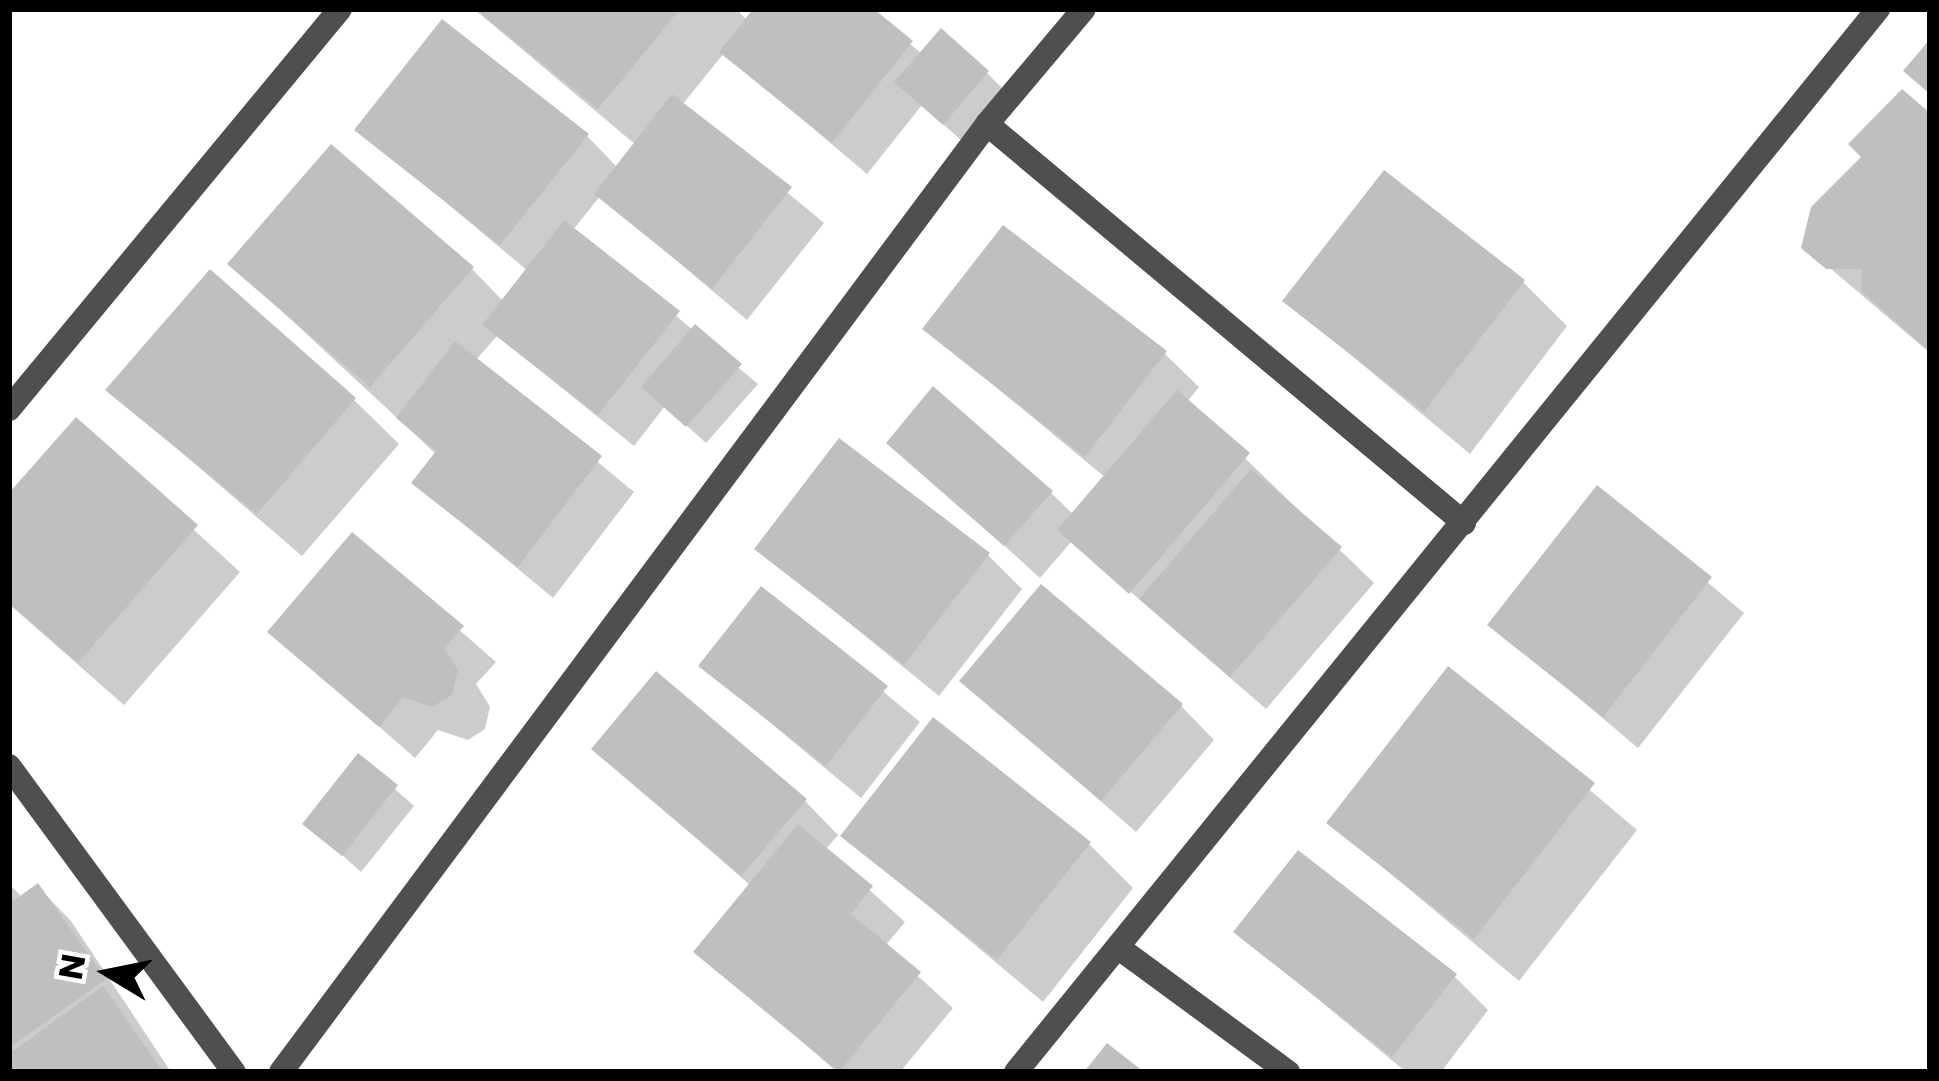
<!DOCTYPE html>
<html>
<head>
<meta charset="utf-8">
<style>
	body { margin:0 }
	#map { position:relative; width:1939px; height:1081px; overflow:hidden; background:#fff; font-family:Poppins,sans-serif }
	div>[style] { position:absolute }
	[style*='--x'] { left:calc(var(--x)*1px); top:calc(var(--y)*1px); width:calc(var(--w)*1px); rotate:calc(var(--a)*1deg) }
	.shadow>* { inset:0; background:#0003 }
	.building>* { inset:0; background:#bfbfbf }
	.service>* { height:24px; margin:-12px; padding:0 12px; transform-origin:12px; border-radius:12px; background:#4f4f4f }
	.minor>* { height:24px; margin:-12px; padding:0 12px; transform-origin:12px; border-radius:12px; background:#4f4f4f }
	span { translate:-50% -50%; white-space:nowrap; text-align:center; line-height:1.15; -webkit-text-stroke:12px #fff; paint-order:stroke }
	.frame { position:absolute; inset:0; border:12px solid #000; pointer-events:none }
	.north { position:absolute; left:48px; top:913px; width:120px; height:120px; -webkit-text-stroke:9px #fff; paint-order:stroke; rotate:280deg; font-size:33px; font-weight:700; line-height:48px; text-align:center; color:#000 }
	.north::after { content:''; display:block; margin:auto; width:42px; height:54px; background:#000; clip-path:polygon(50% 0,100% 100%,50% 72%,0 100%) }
</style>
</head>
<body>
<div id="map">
	<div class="shadow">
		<div style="clip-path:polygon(474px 9px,736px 9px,748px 21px,757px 9px,869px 9px,922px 54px,987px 73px,1005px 91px,962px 141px,922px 105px,867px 174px,724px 53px,682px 105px,824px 223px,747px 320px,600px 196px,573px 230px,758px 384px,706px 443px,665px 406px,634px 446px,497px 336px,475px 361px,634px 492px,553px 598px,415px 483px,437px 455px,231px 264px,472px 269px,504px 302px,528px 271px,358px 129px,587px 136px,618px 168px,636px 145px)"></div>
		<div style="clip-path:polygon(1930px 117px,1930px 353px,1805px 247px)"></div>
		<div style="clip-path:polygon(1523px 282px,1567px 326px,1470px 454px,1286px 301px)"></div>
		<div style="clip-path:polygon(926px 329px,1165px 354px,1199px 387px,1187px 402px,1374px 583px,1266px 709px,1072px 541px,1040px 578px,890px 442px,1051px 493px,1074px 515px,1106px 478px)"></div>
		<div style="clip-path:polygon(109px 390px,354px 400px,399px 444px,302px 556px)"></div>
		<div style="clip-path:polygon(76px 422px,240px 572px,124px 705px,9px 604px,9px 498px)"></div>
		<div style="clip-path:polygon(1597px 489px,1744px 613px,1638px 748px,1491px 624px)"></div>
		<div style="clip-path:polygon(352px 536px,496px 662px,476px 684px,490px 707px,485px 729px,468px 740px,438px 730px,415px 758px,271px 632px)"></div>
		<div style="clip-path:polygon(758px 549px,988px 555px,1022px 589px,939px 696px)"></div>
		<div style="clip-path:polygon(761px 591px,920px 722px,861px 798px,702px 666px)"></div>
		<div style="clip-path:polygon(1448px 670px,1637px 830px,1519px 981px,1330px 823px)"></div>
		<div style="clip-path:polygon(963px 681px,1181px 706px,1214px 740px,1136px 832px)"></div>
		<div style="clip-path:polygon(595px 749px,805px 801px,838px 835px,825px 850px,905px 922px,885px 946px,953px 1008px,900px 1072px,837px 1072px,698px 951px,751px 886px)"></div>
		<div style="clip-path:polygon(359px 757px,414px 806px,361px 872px,306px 823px)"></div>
		<div style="clip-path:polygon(844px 835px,1089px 844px,1133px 888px,1043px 1002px)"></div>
		<div style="clip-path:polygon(9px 884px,23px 898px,38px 887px,71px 921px,171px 1072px,9px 1072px)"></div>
		<div style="clip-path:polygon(1237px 932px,1455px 977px,1488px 1010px,1441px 1072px,1406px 1072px)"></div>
	</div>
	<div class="building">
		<div style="clip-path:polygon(475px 9px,680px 9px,598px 109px)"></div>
		<div style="clip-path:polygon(753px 9px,874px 9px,913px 41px,832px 143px,719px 52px)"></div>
		<div style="clip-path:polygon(442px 19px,589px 134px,500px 245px,354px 130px)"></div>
		<div style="clip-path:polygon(941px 28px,989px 71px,943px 125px,894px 82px)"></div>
		<div style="clip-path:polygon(1930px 39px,1930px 94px,1903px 71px)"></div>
		<div style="clip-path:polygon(1902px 89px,1930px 113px,1930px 352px,1861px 291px,1862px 269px,1826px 269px,1801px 248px,1811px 207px,1861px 157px,1848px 144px)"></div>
		<div style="clip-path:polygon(672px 94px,792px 187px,712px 289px,594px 194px)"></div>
		<div style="clip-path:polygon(331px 144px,474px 267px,370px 387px,227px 264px)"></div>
		<div style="clip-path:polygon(1384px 170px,1525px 280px,1424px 412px,1282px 301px)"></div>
		<div style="clip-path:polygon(564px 220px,680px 311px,598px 415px,482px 325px)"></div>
		<div style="clip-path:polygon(1003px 225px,1167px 351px,1085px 457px,922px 329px)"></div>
		<div style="clip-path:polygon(210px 269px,356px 398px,257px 514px,105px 390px)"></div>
		<div style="clip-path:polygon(695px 324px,742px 364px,686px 427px,641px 387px)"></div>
		<div style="clip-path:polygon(455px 341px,602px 456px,518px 567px,411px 483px,436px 451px,396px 418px)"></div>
		<div style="clip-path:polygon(933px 386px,1053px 491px,1004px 546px,886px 443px)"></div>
		<div style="clip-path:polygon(1177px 390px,1250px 453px,1129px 594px,1057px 530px)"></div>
		<div style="clip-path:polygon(76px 417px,198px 525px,78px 663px,9px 603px,9px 493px)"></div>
		<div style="clip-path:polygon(839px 438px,990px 553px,904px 665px,754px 549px)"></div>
		<div style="clip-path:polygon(1251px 469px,1342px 547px,1230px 677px,1139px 599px)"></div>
		<div style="clip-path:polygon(1597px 485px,1712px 577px,1603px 717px,1487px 625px)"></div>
		<div style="clip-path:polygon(352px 532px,464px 626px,444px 648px,458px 670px,452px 695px,432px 707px,403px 697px,379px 727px,267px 632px)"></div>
		<div style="clip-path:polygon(1041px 584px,1183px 704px,1101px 801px,959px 681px)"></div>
		<div style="clip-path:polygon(761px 586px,888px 686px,826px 766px,698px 666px)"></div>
		<div style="clip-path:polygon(1448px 666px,1595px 783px,1474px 939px,1326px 823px)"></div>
		<div style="clip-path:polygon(656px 671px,807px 799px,741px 876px,591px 749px)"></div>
		<div style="clip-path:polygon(933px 717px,1091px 842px,997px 960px,840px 836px)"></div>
		<div style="clip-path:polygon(358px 753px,398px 785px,342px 856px,302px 824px)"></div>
		<div style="clip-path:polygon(798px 824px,873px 886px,851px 914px,921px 972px,839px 1072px,693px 952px)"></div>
		<div style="clip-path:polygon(1298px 850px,1457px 974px,1392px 1057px,1233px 932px)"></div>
		<div style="clip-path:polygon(38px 883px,106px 979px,9px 1048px,9px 904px)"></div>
		<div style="clip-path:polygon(103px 986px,163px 1072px,9px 1072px,9px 1054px)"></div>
		<div style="clip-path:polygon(1107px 1043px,1144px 1072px,1084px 1072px)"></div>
	</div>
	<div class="service">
		<div style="--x:987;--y:124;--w:622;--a:39.91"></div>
	</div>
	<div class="minor">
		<div style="--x:9;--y:409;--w:519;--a:-50.39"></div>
		<div style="--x:9;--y:766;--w:380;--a:53.7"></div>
		<div style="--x:1119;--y:948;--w:210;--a:36.3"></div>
		<div style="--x:281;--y:1072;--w:1182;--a:-53.32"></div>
		<div style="--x:987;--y:124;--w:150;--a:-49.9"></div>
		<div style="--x:1016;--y:1072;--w:1369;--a:-50.96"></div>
	</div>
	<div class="frame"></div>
	<div class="north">N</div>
</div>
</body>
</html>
